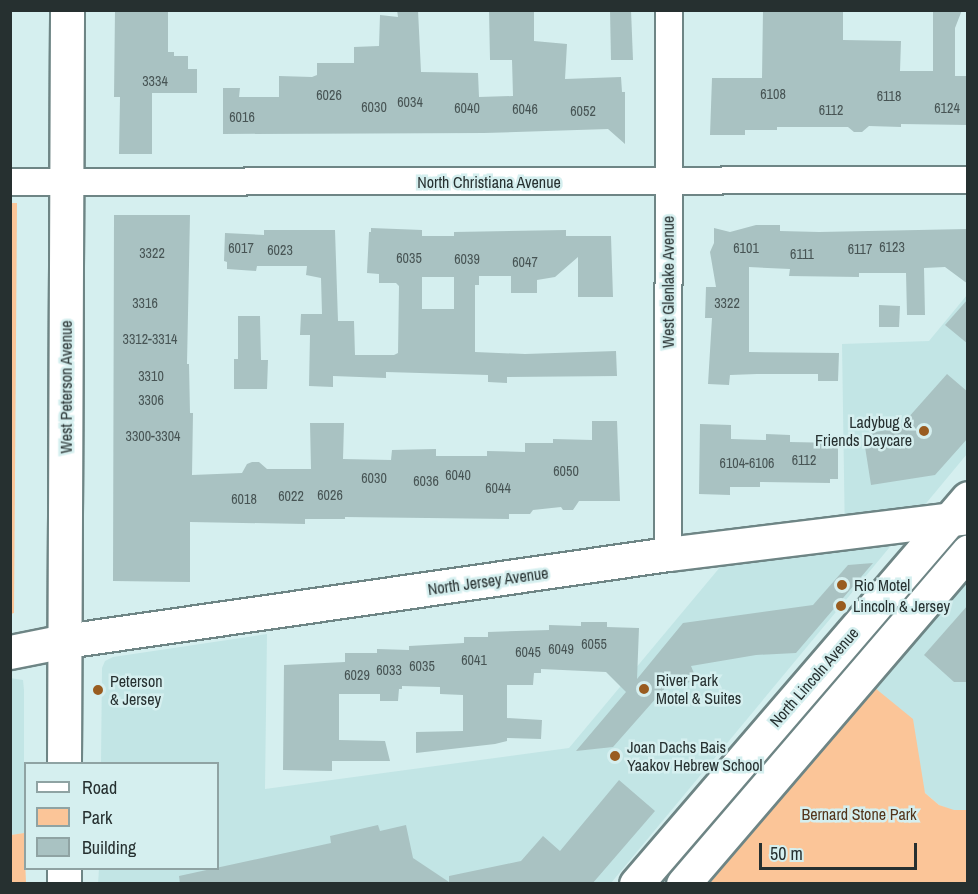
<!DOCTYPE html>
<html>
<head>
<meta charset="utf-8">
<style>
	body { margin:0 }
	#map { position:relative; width:978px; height:894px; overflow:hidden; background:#d5efef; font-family:"Archivo Narrow",sans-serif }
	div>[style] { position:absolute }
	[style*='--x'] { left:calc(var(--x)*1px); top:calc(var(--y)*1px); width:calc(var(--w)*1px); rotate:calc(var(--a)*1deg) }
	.built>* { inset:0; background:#c2e5e5 }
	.green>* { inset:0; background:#fbc598 }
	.building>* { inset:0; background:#a9c2c2 }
	.roads { filter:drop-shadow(2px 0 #6e8585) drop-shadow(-2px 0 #6e8585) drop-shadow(0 2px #6e8585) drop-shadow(0 -2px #6e8585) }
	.minor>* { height:26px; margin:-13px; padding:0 13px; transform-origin:13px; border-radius:13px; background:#fff }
	.secondary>* { height:33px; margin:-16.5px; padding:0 16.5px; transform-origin:16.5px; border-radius:16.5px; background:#fff }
	.primary>* { height:33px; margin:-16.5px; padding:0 16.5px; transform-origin:16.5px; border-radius:16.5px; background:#fff }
	.dots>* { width:16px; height:16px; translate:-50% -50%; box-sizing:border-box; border:3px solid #d5efef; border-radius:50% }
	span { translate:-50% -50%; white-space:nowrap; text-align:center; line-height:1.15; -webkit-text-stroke:5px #d5efef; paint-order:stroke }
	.number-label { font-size:14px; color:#475454 }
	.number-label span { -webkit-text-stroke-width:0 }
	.street-label { font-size:16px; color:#263030 }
	.poi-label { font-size:16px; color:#263030 }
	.right { translate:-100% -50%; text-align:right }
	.left { translate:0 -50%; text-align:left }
	.park-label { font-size:16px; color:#53351b }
	.frame { position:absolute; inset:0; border:12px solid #263030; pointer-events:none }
	.legend { position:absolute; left:24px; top:762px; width:195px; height:108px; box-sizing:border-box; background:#d5efef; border:2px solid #8fa3a3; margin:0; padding:8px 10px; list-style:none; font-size:18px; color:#263030 }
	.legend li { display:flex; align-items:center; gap:12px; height:30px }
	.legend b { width:30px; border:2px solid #8fa3a3 }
	.scale { position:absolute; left:759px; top:843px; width:158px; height:27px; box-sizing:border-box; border:3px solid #263030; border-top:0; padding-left:8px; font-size:18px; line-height:21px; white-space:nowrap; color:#263030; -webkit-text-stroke:4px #d5efef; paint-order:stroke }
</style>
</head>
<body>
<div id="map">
	<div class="built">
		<div style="clip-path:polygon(967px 295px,967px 454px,611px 883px,98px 884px,99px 869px,218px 868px,218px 764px,101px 763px,102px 668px,105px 661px,113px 657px,267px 634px,265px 789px,569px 748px,731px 554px,845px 540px,842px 344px,929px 341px)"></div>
		<div style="clip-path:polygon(967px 580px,967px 810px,954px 811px,939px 805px,925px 793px,875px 688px)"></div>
		<div style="clip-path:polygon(10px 678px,23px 680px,24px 690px,24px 833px,11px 835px)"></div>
	</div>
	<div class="green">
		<div style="clip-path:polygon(11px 203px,17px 203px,14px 613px,11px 614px)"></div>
		<div style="clip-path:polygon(875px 688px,913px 719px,925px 793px,939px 805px,954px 810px,967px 810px,967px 883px,710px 883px)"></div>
		<div style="clip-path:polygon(24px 833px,26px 883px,11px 883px,11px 835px)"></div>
	</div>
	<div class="building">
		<div style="clip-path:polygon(115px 10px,168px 10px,168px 52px,174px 52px,174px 56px,188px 56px,188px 69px,197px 69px,197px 93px,152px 93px,152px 154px,119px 154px,120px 97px,114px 97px)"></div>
		<div style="clip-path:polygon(397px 10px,418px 10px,421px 72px,478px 73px,479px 97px,513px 96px,512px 60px,490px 60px,489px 10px,534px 10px,534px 41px,567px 44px,565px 79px,621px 77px,622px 92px,625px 92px,625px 144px,608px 129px,484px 133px,223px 134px,223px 88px,240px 88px,239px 97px,279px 97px,279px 76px,312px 77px,317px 75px,317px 63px,354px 63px,354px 47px,379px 46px,380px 15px,398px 17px)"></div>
		<div style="clip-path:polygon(610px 10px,631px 10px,633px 60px,611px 60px)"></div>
		<div style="clip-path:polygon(763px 10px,843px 10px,843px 40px,901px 41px,900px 71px,933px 71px,933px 10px,962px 10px,955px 28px,955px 76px,968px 76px,968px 125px,901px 124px,901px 127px,869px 126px,862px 132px,854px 132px,848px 127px,777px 127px,777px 130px,745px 130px,745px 135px,710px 135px,712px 78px,762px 78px)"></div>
		<div style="clip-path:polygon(114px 215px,190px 215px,187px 364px,189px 364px,190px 413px,193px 413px,192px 475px,242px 473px,247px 464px,252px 462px,259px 462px,267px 469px,311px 469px,310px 423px,344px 423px,343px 459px,391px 460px,392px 450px,436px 449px,436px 456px,487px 456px,487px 451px,525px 452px,525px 443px,553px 443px,553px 439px,592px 440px,592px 421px,617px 421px,620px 501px,579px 501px,573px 510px,563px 510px,561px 507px,533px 510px,530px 514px,509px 514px,509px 519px,345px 517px,345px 519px,305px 519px,305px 524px,190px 522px,190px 582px,113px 581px)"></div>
		<div style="clip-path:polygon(756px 225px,780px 225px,780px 231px,819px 232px,968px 229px,968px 284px,945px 267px,924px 268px,925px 315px,907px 315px,906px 273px,859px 273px,859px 277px,789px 276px,790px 269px,749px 267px,749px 352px,839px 353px,838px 381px,818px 381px,818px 374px,757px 374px,730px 375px,729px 385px,708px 384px,712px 318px,705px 318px,706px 287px,716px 287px,710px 252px,714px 243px,714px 228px,730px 232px)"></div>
		<div style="clip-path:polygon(evenodd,371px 228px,422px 230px,422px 236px,454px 236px,454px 232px,566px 230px,566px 236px,611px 236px,613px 297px,578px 297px,578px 257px,555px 277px,537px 280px,537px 293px,511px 293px,511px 276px,479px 276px,479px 285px,475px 285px,475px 352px,525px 354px,616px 351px,617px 376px,507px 377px,507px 383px,488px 382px,488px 375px,386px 372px,386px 378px,333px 376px,333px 387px,309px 386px,310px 335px,300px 335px,301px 314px,322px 314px,321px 278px,306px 275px,307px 266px,257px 266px,256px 271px,227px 269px,227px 262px,224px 261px,225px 233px,264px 235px,264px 230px,335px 230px,338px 321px,354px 321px,355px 355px,394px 355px,398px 353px,399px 286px,396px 283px,379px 283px,379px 274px,367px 273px,369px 232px,371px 232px,371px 228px,422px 277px,454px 277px,454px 309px,422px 309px,422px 277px)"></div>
		<div style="clip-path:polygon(968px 299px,968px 344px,945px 325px)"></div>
		<div style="clip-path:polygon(879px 305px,900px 306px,899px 327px,879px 327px)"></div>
		<div style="clip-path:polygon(238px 316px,260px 316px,261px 360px,268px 360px,267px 389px,234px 389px,234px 359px,238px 359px)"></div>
		<div style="clip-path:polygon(947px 374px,968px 392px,968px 438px,935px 475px,871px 485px,863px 434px,899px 428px)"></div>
		<div style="clip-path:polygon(700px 424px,731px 425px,731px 439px,766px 440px,766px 434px,790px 435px,790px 442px,838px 443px,838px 479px,830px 479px,830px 483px,760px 482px,760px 487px,730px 487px,730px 495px,699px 494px)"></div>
		<div style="clip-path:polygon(873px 563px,796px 653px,756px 655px,691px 666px,696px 678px,679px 688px,673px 679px,613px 747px,576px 751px,626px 692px,606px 672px,541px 669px,541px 673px,534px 673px,533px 685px,507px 685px,507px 718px,542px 720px,541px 739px,507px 738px,507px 741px,495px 744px,416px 753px,416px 732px,463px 731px,463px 695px,440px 694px,440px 687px,402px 686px,402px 689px,399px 689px,398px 701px,380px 701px,380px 694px,339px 694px,339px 740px,385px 741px,390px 761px,332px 761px,332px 771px,283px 770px,284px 665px,345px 662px,345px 653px,377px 653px,377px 649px,409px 650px,409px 646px,464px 643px,464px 637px,488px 637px,488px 632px,549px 630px,549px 625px,581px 626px,581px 622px,607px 622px,607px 627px,639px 628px,637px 679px,683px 623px,813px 605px,848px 565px)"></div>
		<div style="clip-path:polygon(968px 605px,968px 682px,954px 682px,924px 655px)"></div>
		<div style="clip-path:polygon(619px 780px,655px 811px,592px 884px,180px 884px,179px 876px,331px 843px,330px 836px,378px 825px,380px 831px,406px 825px,413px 858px,449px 882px,449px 876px,521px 861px,543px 836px,560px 851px)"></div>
	</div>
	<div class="roads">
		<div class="minor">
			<div style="--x:10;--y:182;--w:958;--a:-0.12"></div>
			<div style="--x:668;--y:554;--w:544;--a:-89.89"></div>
		</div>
		<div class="secondary">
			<div style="--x:10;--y:652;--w:56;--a:-11.3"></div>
			<div style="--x:65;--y:641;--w:609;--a:-8.21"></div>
			<div style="--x:668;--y:554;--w:302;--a:-7"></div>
		</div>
		<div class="primary">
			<div style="--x:64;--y:764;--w:754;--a:-89.77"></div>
			<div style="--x:64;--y:868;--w:16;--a:90"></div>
			<div style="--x:636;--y:884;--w:509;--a:-49.3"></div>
			<div style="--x:683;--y:884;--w:438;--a:-49.4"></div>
		</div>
	</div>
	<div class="dots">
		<div style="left:924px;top:431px;background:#995c20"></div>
		<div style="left:842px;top:585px;background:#995c20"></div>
		<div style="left:841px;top:606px;background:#995c20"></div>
		<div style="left:644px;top:689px;background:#995c20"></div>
		<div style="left:98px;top:690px;background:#995c20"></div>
		<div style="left:615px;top:756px;background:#995c20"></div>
	</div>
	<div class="number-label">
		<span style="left:155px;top:81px">3334</span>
		<span style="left:773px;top:94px">6108</span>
		<span style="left:329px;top:95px">6026</span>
		<span style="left:889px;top:96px">6118</span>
		<span style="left:410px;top:102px">6034</span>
		<span style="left:374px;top:107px">6030</span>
		<span style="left:467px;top:108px">6040</span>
		<span style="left:947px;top:108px">6124</span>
		<span style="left:525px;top:109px">6046</span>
		<span style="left:831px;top:110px">6112</span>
		<span style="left:583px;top:111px">6052</span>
		<span style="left:242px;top:117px">6016</span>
		<span style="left:892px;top:247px">6123</span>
		<span style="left:241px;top:248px">6017</span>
		<span style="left:746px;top:248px">6101</span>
		<span style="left:860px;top:249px">6117</span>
		<span style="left:280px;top:250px">6023</span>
		<span style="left:152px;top:253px">3322</span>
		<span style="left:802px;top:254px">6111</span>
		<span style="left:409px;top:258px">6035</span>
		<span style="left:467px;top:259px">6039</span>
		<span style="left:525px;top:262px">6047</span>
		<span style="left:145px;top:303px">3316</span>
		<span style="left:727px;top:303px">3322</span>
		<span style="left:150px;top:339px">3312-3314</span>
		<span style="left:151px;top:376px">3310</span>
		<span style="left:151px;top:400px">3306</span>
		<span style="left:153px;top:436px">3300-3304</span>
		<span style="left:804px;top:460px">6112</span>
		<span style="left:747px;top:463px">6104-6106</span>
		<span style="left:566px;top:471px">6050</span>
		<span style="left:458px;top:475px">6040</span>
		<span style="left:374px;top:478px">6030</span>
		<span style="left:426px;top:481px">6036</span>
		<span style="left:498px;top:488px">6044</span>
		<span style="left:330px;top:495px">6026</span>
		<span style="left:291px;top:496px">6022</span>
		<span style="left:244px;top:499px">6018</span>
		<span style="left:594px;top:644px">6055</span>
		<span style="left:561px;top:649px">6049</span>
		<span style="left:528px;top:652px">6045</span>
		<span style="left:474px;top:660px">6041</span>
		<span style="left:422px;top:666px">6035</span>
		<span style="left:389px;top:670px">6033</span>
		<span style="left:357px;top:675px">6029</span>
	</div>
	<div class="street-label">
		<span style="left:489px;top:182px">North Christiana Avenue</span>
		<span style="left:668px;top:282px;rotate:-90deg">West Glenlake Avenue</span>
		<span style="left:66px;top:387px;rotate:-90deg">West Peterson Avenue</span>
		<span style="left:488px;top:581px;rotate:-8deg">North Jersey Avenue</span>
		<span style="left:814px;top:677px;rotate:-49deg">North Lincoln Avenue</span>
	</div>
	<div class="poi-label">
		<span class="right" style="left:912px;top:431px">Ladybug &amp;<br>Friends Daycare</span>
		<span class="left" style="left:854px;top:585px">Rio Motel</span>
		<span class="left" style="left:853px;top:606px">Lincoln &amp; Jersey</span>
		<span class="left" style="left:656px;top:689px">River Park<br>Motel &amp; Suites</span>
		<span class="left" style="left:110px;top:690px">Peterson<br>&amp; Jersey</span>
		<span class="left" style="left:627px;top:756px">Joan Dachs Bais<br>Yaakov Hebrew School</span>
	</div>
	<div class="park-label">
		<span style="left:859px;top:814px">Bernard Stone Park</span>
	</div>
	<div class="frame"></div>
	<ul class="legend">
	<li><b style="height:8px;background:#fff"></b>Road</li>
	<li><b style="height:16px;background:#fbc598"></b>Park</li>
	<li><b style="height:16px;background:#a9c2c2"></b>Building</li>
	</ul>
	<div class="scale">50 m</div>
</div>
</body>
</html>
